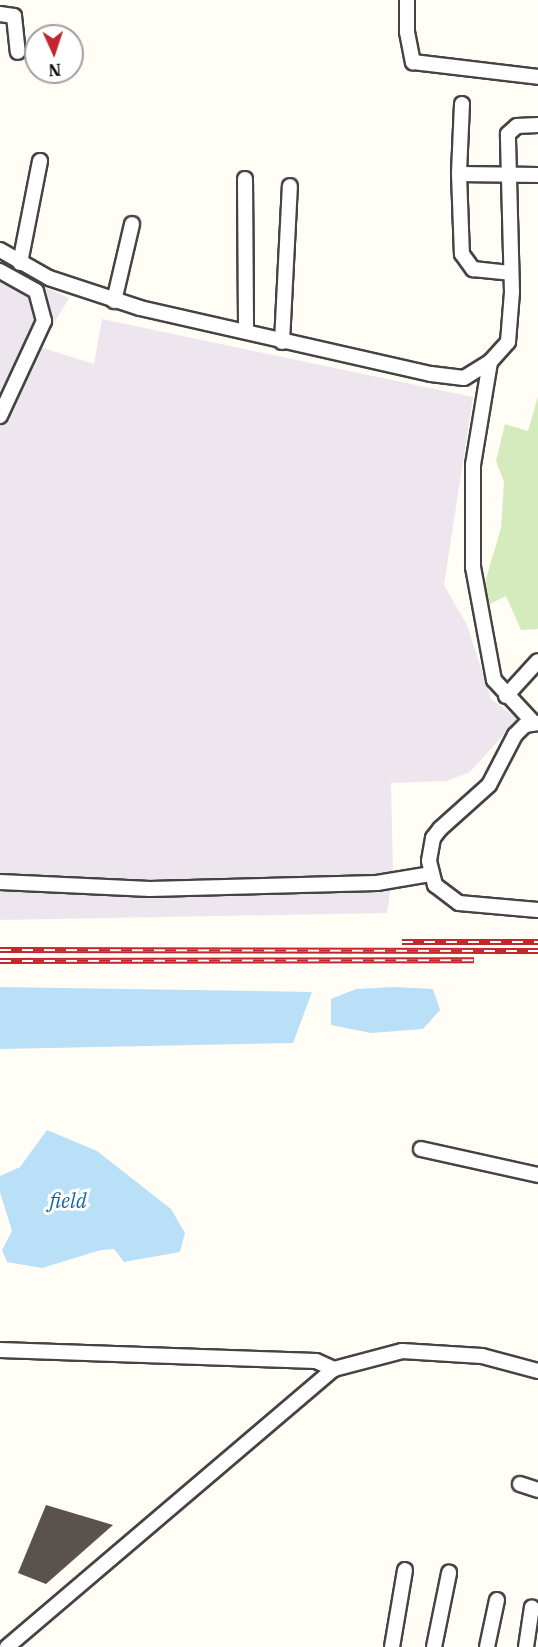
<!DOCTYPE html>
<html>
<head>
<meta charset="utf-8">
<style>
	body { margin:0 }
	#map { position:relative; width:538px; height:1647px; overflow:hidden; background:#fffdf5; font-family:"IBM Plex Serif",serif }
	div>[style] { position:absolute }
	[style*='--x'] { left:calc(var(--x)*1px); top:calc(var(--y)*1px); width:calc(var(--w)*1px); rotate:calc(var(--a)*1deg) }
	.industrial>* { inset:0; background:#eee6ef }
	.green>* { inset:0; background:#d5ebbd }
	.water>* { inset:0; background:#b9e0f7 }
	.building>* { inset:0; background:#5a524d }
	.roads { filter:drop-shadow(2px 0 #444) drop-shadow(-2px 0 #444) drop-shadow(0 2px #444) drop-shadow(0 -2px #444) }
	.minor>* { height:14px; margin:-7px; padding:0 7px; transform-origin:7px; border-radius:7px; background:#fff }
	.rail>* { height:6px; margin-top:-3px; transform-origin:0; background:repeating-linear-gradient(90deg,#fff 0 11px,#c4262e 0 22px); box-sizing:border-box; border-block:2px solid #c4262e }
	span { translate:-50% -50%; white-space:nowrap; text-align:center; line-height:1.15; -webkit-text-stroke:6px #fff; paint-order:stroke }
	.water-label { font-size:20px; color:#1768a6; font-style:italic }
	.north { position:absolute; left:24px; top:24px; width:60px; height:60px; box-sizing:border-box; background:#fff; border:2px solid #a0a0a0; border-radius:50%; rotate:177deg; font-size:16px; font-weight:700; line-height:24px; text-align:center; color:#111 }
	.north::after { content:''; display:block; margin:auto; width:21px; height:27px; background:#c4262e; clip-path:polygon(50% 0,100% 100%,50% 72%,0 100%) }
</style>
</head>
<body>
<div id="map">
	<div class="industrial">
		<div style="clip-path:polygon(0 267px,69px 298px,40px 347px,94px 364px,102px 319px,473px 397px,444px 585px,467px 625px,491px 699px,518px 719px,470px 772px,447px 781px,391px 783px,393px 873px,387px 913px,0 920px)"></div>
	</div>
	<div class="green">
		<div style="clip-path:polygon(538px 396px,538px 629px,521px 630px,506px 596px,490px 604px,483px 589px,501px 528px,504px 482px,496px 461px,505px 424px,528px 431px)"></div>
	</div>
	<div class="water">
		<div style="clip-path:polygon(0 987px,312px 992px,293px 1043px,0 1049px)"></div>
		<div style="clip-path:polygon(394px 987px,433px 989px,440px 1010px,423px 1029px,371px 1033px,331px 1025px,331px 999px,356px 989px)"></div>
		<div style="clip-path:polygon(47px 1130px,97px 1151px,171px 1209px,185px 1233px,180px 1252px,124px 1262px,114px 1249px,101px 1250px,42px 1268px,7px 1262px,2px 1250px,12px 1231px,0 1192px,0 1176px,20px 1167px)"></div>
	</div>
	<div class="building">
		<div style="clip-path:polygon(46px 1505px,113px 1525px,46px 1584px,18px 1573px)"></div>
	</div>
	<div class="roads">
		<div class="minor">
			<div style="--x:407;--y:0;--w:32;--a:90"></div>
			<div style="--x:407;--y:32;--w:31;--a:79"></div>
			<div style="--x:413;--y:62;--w:126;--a:6.8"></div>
			<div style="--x:0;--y:14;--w:14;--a:8"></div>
			<div style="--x:14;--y:16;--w:36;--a:84"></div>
			<div style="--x:462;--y:104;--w:70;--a:92.5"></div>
			<div style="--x:459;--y:174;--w:80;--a:87.9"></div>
			<div style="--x:462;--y:254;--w:19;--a:54"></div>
			<div style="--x:473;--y:269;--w:37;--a:6"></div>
			<div style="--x:459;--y:174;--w:79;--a:0.7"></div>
			<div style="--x:245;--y:179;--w:152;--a:89.6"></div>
			<div style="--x:0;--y:250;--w:56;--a:29.7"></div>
			<div style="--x:49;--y:278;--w:96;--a:18.2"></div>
			<div style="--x:140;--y:308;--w:298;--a:12.8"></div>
			<div style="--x:431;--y:374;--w:33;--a:7"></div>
			<div style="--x:464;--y:378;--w:31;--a:-32"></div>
			<div style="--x:490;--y:362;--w:27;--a:-48"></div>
			<div style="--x:508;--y:342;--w:50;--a:-85.4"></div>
			<div style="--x:512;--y:292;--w:158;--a:-91.5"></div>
			<div style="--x:508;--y:134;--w:12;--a:-42"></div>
			<div style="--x:517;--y:126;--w:21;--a:-3"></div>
			<div style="--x:20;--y:263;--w:104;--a:-78.9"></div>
			<div style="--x:0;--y:271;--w:41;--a:29.1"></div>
			<div style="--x:36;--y:291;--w:31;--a:75"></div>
			<div style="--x:44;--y:321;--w:105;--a:114.9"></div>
			<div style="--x:114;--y:301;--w:79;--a:-76.8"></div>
			<div style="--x:282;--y:342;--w:156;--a:-87.1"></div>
			<div style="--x:490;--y:362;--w:104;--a:99.4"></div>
			<div style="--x:473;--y:465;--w:102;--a:90"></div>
			<div style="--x:473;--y:567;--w:115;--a:79.5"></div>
			<div style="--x:494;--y:680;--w:59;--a:47.1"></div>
			<div style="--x:506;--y:696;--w:47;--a:-47.6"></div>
			<div style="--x:538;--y:723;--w:13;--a:171"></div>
			<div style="--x:525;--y:725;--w:14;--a:135"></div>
			<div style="--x:515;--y:735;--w:56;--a:117.5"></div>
			<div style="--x:489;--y:785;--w:66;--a:138.1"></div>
			<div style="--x:440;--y:829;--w:11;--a:128"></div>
			<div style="--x:433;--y:838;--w:23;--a:100"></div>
			<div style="--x:429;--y:861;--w:25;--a:76"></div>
			<div style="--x:435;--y:885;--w:30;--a:37"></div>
			<div style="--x:459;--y:903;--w:79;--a:5.1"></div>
			<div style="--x:0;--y:882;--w:150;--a:2.7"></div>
			<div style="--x:150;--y:889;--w:227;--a:-1.5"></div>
			<div style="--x:377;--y:883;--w:55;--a:-9.5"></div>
			<div style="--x:421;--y:1149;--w:120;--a:12.5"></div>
			<div style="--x:0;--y:1350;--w:316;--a:2"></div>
			<div style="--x:316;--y:1361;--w:20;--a:24"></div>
			<div style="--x:520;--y:1484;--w:19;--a:18"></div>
			<div style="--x:7;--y:1647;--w:429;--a:-40.4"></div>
			<div style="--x:334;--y:1369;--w:70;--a:-14.8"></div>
			<div style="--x:402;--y:1351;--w:80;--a:3.6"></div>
			<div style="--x:482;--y:1356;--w:58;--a:15"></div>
			<div style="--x:392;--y:1647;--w:78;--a:-80.4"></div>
			<div style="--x:434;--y:1647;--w:76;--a:-78.5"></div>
			<div style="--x:487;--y:1647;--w:48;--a:-78"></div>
			<div style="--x:526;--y:1647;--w:40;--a:-81.5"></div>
		</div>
	</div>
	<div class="rail">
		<div style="--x:402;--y:942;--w:136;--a:0"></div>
		<div style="--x:0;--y:950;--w:538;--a:0.11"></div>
		<div style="--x:0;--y:961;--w:474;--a:-0.1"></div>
	</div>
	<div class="water-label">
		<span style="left:68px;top:1200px">field</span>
	</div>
	<div class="north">N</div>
</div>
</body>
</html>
